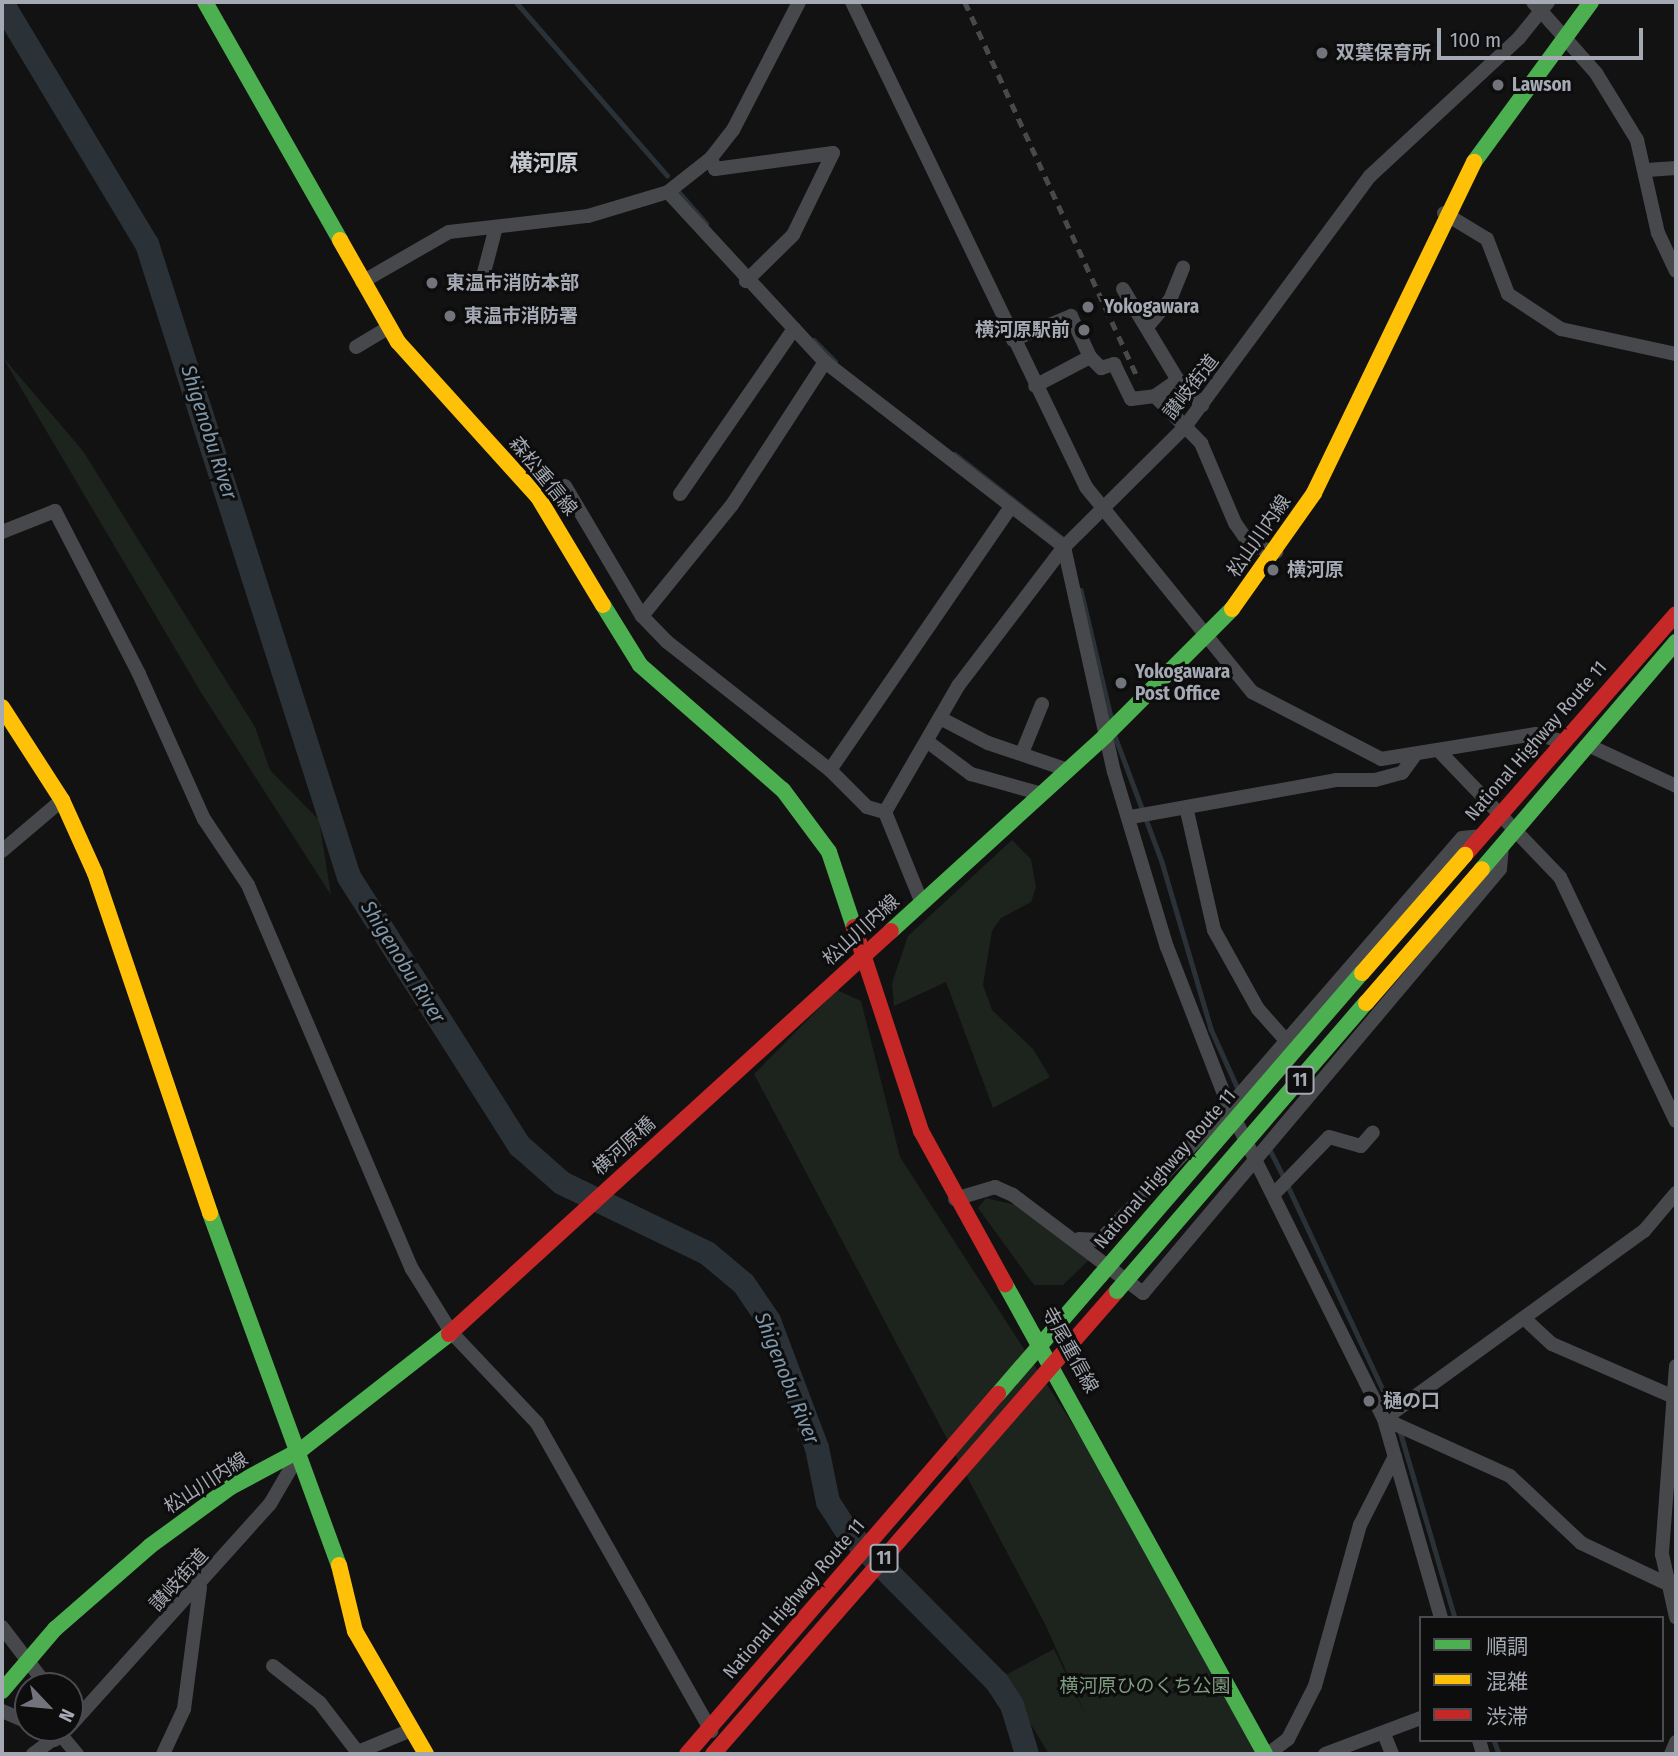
<!DOCTYPE html>
<html>
<head>
<meta charset="utf-8">
<style>
	body { margin:0 }
	#map { position:relative; width:1678px; height:1756px; overflow:hidden; background:#121213; font-family:"Fira Sans Condensed","Noto Sans JP",sans-serif }
	div>[style] { position:absolute }
	[style*='--x'] { left:calc(var(--x)*1px); top:calc(var(--y)*1px); width:calc(var(--w)*1px); rotate:calc(var(--a)*1deg) }
	.green>* { inset:0; background:#1d231d }
	.stream>* { height:4.5px; margin:-2.25px; padding:0 2.25px; transform-origin:2.25px; border-radius:2.25px; background:#2b3237 }
	.river>* { height:24px; margin:-12px; padding:0 12px; transform-origin:12px; border-radius:12px; background:#2b3237 }
	.street>* { height:14px; margin:-7px; padding:0 7px; transform-origin:7px; border-radius:7px; background:#47484b }
	.fast>* { height:16px; margin:-8px; padding:0 8px; transform-origin:8px; border-radius:8px; background:#4caf50 }
	.slow>* { height:16px; margin:-8px; padding:0 8px; transform-origin:8px; border-radius:8px; background:#ffc107 }
	.jam>* { height:16px; margin:-8px; padding:0 8px; transform-origin:8px; border-radius:8px; background:#c62828 }
	.rail>* { height:4.5px; margin-top:-2.25px; transform-origin:0; background:repeating-linear-gradient(90deg,#48494b 0 9px,transparent 0 16px) }
	.fast-bridge>* { height:16px; margin:-8px; padding:0 8px; transform-origin:8px; border-radius:8px; background:#4caf50 }
	.slow-bridge>* { height:16px; margin:-8px; padding:0 8px; transform-origin:8px; border-radius:8px; background:#ffc107 }
	.dots>* { width:19px; height:19px; translate:-50% -50%; box-sizing:border-box; border:4px solid #0d0d0e; border-radius:50% }
	span { translate:-50% -50%; white-space:nowrap; text-align:center; line-height:1.15; -webkit-text-stroke:6px #0d0d0e; paint-order:stroke }
	.shield-label span { padding:2px 5px; background:#0d0d0e; border:2px solid; border-radius:5px; -webkit-text-stroke-width:0 }
	.shield-label { font-size:18px; color:#a5a9b3; font-weight:700 }
	.poi-label { font-size:19px; color:#a5a9b3; font-weight:700 }
	.left { translate:0 -50%; text-align:left }
	.right { translate:-100% -50%; text-align:right }
	.street-label { font-size:19px; color:#a5a9b3 }
	.park-label { font-size:19px; color:#7e9c7f }
	.water-label { font-size:21px; color:#7f97aa; font-style:italic }
	.quarter-label { font-size:23px; color:#c5c8cf; font-weight:700 }
	.frame { position:absolute; inset:0; border:4px solid #a5a9b3; pointer-events:none }
	.legend { position:absolute; left:1419px; top:1616px; width:245px; height:126px; box-sizing:border-box; background:#0d0d0e; border:2px solid #4a4b50; margin:0; padding:9px 12px; list-style:none; font-size:21px; color:#a5a9b3 }
	.legend li { display:flex; align-items:center; gap:14px; height:35px }
	.legend b { width:35px; border:2px solid #4a4b50 }
	.north { position:absolute; left:14px; top:1672px; width:70px; height:70px; box-sizing:border-box; background:#0d0d0e; border:2px solid #4a4b50; border-radius:50%; rotate:116deg; font-size:19px; font-weight:700; line-height:28px; text-align:center; color:#a5a9b3 }
	.north::after { content:''; display:block; margin:auto; width:24px; height:32px; background:#72747b; clip-path:polygon(50% 0,100% 100%,50% 72%,0 100%) }
	.scale { position:absolute; left:1437px; top:28px; width:206px; height:32px; box-sizing:border-box; border:4px solid #a5a9b3; border-top:0; padding-left:9px; font-size:21px; line-height:24px; white-space:nowrap; color:#a5a9b3; -webkit-text-stroke:5px #0d0d0e; paint-order:stroke }
</style>
</head>
<body>
<div id="map">
	<div class="green">
		<div style="clip-path:polygon(2px 356px,83px 451px,255px 727px,270px 770px,319px 820px,331px 895px,202px 694px)"></div>
		<div style="clip-path:polygon(1012px 840px,1031px 859px,1036px 887px,1031px 902px,1001px 918px,992px 931px,983px 985px,992px 1010px,1033px 1049px,1050px 1077px,993px 1108px,946px 982px,894px 1006px,892px 983px,908px 936px)"></div>
		<div style="clip-path:polygon(837px 990px,861px 1001px,900px 1157px,1088px 1448px,1257px 1754px,1049px 1754px,1002px 1677px,1054px 1649px,1087px 1718px,1046px 1626px,754px 1074px)"></div>
		<div style="clip-path:polygon(986px 1198px,1016px 1205px,1090px 1259px,1063px 1285px,1034px 1285px,978px 1208px)"></div>
	</div>
	<div class="stream">
		<div style="--x:516;--y:2;--w:230;--a:48.9"></div>
		<div style="--x:678;--y:191;--w:43;--a:48.8"></div>
		<div style="--x:814;--y:340;--w:30;--a:45"></div>
		<div style="--x:955;--y:454;--w:141;--a:38.1"></div>
		<div style="--x:1081;--y:590;--w:135;--a:76.7"></div>
		<div style="--x:1115;--y:736;--w:134;--a:69.5"></div>
		<div style="--x:1162;--y:862;--w:174;--a:73.6"></div>
		<div style="--x:1211;--y:1029;--w:68;--a:65.7"></div>
		<div style="--x:1269;--y:1148;--w:34;--a:63"></div>
		<div style="--x:1288;--y:1186;--w:246;--a:65"></div>
		<div style="--x:1400;--y:1431;--w:195;--a:73.6"></div>
		<div style="--x:1494;--y:1740;--w:15;--a:70"></div>
	</div>
	<div class="river">
		<div style="--x:2;--y:3;--w:281;--a:59"></div>
		<div style="--x:147;--y:244;--w:664;--a:72.3"></div>
		<div style="--x:349;--y:877;--w:319;--a:57.6"></div>
		<div style="--x:520;--y:1146;--w:56;--a:41.4"></div>
		<div style="--x:562;--y:1183;--w:161;--a:25.8"></div>
		<div style="--x:707;--y:1253;--w:48;--a:40"></div>
		<div style="--x:744;--y:1284;--w:45;--a:56"></div>
		<div style="--x:769;--y:1321;--w:136;--a:69.3"></div>
		<div style="--x:817;--y:1448;--w:55;--a:78.5"></div>
		<div style="--x:828;--y:1502;--w:35;--a:57"></div>
		<div style="--x:847;--y:1531;--w:213;--a:45.2"></div>
		<div style="--x:997;--y:1682;--w:27;--a:57"></div>
		<div style="--x:1012;--y:1705;--w:51;--a:73"></div>
	</div>
	<div class="street">
		<div style="--x:852;--y:2;--w:538;--a:64.24"></div>
		<div style="--x:1086;--y:487;--w:264;--a:51"></div>
		<div style="--x:1252;--y:692;--w:145;--a:27.4"></div>
		<div style="--x:1381;--y:759;--w:156;--a:-9.2"></div>
		<div style="--x:1535;--y:734;--w:30;--a:15"></div>
		<div style="--x:1533;--y:2;--w:95;--a:48.4"></div>
		<div style="--x:1596;--y:73;--w:79;--a:58.5"></div>
		<div style="--x:1637;--y:140;--w:95;--a:77.3"></div>
		<div style="--x:1658;--y:233;--w:42;--a:64.7"></div>
		<div style="--x:711;--y:158;--w:12;--a:70"></div>
		<div style="--x:715;--y:169;--w:119;--a:-7.7"></div>
		<div style="--x:833;--y:153;--w:91;--a:116"></div>
		<div style="--x:793;--y:235;--w:66;--a:135.6"></div>
		<div style="--x:1647;--y:170;--w:29;--a:-4"></div>
		<div style="--x:668;--y:192;--w:231;--a:47.3"></div>
		<div style="--x:825;--y:362;--w:302;--a:37.7"></div>
		<div style="--x:1064;--y:547;--w:230;--a:77.5"></div>
		<div style="--x:1114;--y:772;--w:183;--a:73.2"></div>
		<div style="--x:1167;--y:947;--w:172;--a:68.8"></div>
		<div style="--x:1229;--y:1107;--w:348;--a:63.6"></div>
		<div style="--x:1384;--y:1419;--w:207;--a:74"></div>
		<div style="--x:1444;--y:213;--w:50;--a:31.2"></div>
		<div style="--x:1487;--y:239;--w:59;--a:69.1"></div>
		<div style="--x:1508;--y:294;--w:64;--a:33.4"></div>
		<div style="--x:1561;--y:329;--w:118;--a:12.3"></div>
		<div style="--x:482;--y:280;--w:55;--a:-75.2"></div>
		<div style="--x:362;--y:282;--w:100;--a:-29.9"></div>
		<div style="--x:449;--y:232;--w:140;--a:-6.6"></div>
		<div style="--x:588;--y:216;--w:84;--a:-16.7"></div>
		<div style="--x:668;--y:192;--w:55;--a:-38.3"></div>
		<div style="--x:711;--y:158;--w:36;--a:-52"></div>
		<div style="--x:733;--y:130;--w:144;--a:-62.7"></div>
		<div style="--x:1123;--y:289;--w:106;--a:58.9"></div>
		<div style="--x:1178;--y:380;--w:35;--a:46"></div>
		<div style="--x:1147;--y:327;--w:35;--a:-50"></div>
		<div style="--x:1170;--y:300;--w:35;--a:-68"></div>
		<div style="--x:1013;--y:340;--w:63;--a:-22.5"></div>
		<div style="--x:1071;--y:316;--w:45;--a:65.1"></div>
		<div style="--x:1090;--y:357;--w:62;--a:152.2"></div>
		<div style="--x:356;--y:347;--w:39;--a:-31"></div>
		<div style="--x:1090;--y:357;--w:16;--a:45"></div>
		<div style="--x:1101;--y:368;--w:14;--a:-17"></div>
		<div style="--x:1114;--y:364;--w:39;--a:64"></div>
		<div style="--x:1131;--y:399;--w:24;--a:-7"></div>
		<div style="--x:1155;--y:396;--w:66;--a:45.6"></div>
		<div style="--x:1201;--y:443;--w:87;--a:67"></div>
		<div style="--x:1235;--y:523;--w:28;--a:55"></div>
		<div style="--x:1251;--y:546;--w:26;--a:13"></div>
		<div style="--x:1155;--y:396;--w:28;--a:-35"></div>
		<div style="--x:565;--y:486;--w:151;--a:59.4"></div>
		<div style="--x:642;--y:616;--w:35;--a:46"></div>
		<div style="--x:666;--y:641;--w:209;--a:38.2"></div>
		<div style="--x:830;--y:770;--w:52;--a:45"></div>
		<div style="--x:867;--y:807;--w:19;--a:16"></div>
		<div style="--x:680;--y:494;--w:201;--a:-55.4"></div>
		<div style="--x:2;--y:532;--w:57;--a:-21.6"></div>
		<div style="--x:55;--y:511;--w:183;--a:62.7"></div>
		<div style="--x:139;--y:674;--w:159;--a:65.9"></div>
		<div style="--x:204;--y:819;--w:79;--a:56.3"></div>
		<div style="--x:248;--y:885;--w:418;--a:66.9"></div>
		<div style="--x:412;--y:1269;--w:74;--a:58.2"></div>
		<div style="--x:451;--y:1332;--w:125;--a:46.6"></div>
		<div style="--x:537;--y:1423;--w:354;--a:60.5"></div>
		<div style="--x:642;--y:616;--w:143;--a:-51"></div>
		<div style="--x:732;--y:505;--w:171;--a:-57"></div>
		<div style="--x:940;--y:718;--w:54;--a:27.5"></div>
		<div style="--x:988;--y:743;--w:84;--a:18.6"></div>
		<div style="--x:928;--y:742;--w:54;--a:36.7"></div>
		<div style="--x:971;--y:774;--w:74;--a:15.7"></div>
		<div style="--x:1590;--y:746;--w:95;--a:24.9"></div>
		<div style="--x:1440;--y:752;--w:173;--a:46.2"></div>
		<div style="--x:1560;--y:877;--w:270;--a:64.6"></div>
		<div style="--x:1022;--y:753;--w:53;--a:-67.8"></div>
		<div style="--x:830;--y:770;--w:319;--a:-55.5"></div>
		<div style="--x:1187;--y:811;--w:122;--a:77.2"></div>
		<div style="--x:1214;--y:930;--w:90;--a:60.9"></div>
		<div style="--x:1258;--y:1009;--w:48;--a:48.4"></div>
		<div style="--x:885;--y:812;--w:146;--a:-59.9"></div>
		<div style="--x:958;--y:686;--w:175;--a:-52.7"></div>
		<div style="--x:1064;--y:547;--w:169;--a:-44.8"></div>
		<div style="--x:1184;--y:428;--w:313;--a:-53.6"></div>
		<div style="--x:1370;--y:176;--w:203;--a:-42.8"></div>
		<div style="--x:1519;--y:38;--w:46;--a:-51.1"></div>
		<div style="--x:885;--y:812;--w:98;--a:67.9"></div>
		<div style="--x:1131;--y:817;--w:208;--a:-10.2"></div>
		<div style="--x:1336;--y:780;--w:39;--a:0"></div>
		<div style="--x:1375;--y:780;--w:28;--a:-15"></div>
		<div style="--x:1402;--y:773;--w:19;--a:-54"></div>
		<div style="--x:2;--y:851;--w:79;--a:-40.4"></div>
		<div style="--x:1274;--y:1194;--w:79;--a:-46"></div>
		<div style="--x:1329;--y:1137;--w:33;--a:16"></div>
		<div style="--x:1361;--y:1146;--w:18;--a:-49"></div>
		<div style="--x:955;--y:1199;--w:42;--a:-16.7"></div>
		<div style="--x:995;--y:1187;--w:20;--a:24"></div>
		<div style="--x:1013;--y:1195;--w:163;--a:37"></div>
		<div style="--x:1143;--y:1293;--w:554;--a:-49.9"></div>
		<div style="--x:1500;--y:869;--w:21;--a:-85"></div>
		<div style="--x:1079;--y:1239;--w:21;--a:3"></div>
		<div style="--x:1100;--y:1240;--w:185;--a:-45.9"></div>
		<div style="--x:1229;--y:1107;--w:356;--a:-49.1"></div>
		<div style="--x:1462;--y:838;--w:18;--a:-6"></div>
		<div style="--x:1526;--y:1320;--w:35;--a:43"></div>
		<div style="--x:1552;--y:1344;--w:133;--a:23.5"></div>
		<div style="--x:1676;--y:1366;--w:189;--a:94.3"></div>
		<div style="--x:1662;--y:1554;--w:65;--a:77.5"></div>
		<div style="--x:1384;--y:1419;--w:321;--a:-35.9"></div>
		<div style="--x:1644;--y:1231;--w:50;--a:-49.9"></div>
		<div style="--x:1384;--y:1419;--w:138;--a:24.3"></div>
		<div style="--x:1510;--y:1476;--w:98;--a:43.3"></div>
		<div style="--x:1581;--y:1543;--w:91;--a:25.4"></div>
		<div style="--x:2;--y:1627;--w:74;--a:52.7"></div>
		<div style="--x:273;--y:1666;--w:60;--a:38.2"></div>
		<div style="--x:320;--y:1703;--w:64;--a:52.6"></div>
		<div style="--x:2;--y:1711;--w:28;--a:23"></div>
		<div style="--x:70;--y:1726;--w:299;--a:-48"></div>
		<div style="--x:270;--y:1504;--w:64;--a:-59.8"></div>
		<div style="--x:40;--y:1728;--w:19;--a:39"></div>
		<div style="--x:1384;--y:1734;--w:22;--a:68"></div>
		<div style="--x:61;--y:1735;--w:25;--a:50"></div>
		<div style="--x:1479;--y:1740;--w:15;--a:74"></div>
		<div style="--x:358;--y:1752;--w:57;--a:-22.5"></div>
		<div style="--x:33;--y:1754;--w:44;--a:-36.6"></div>
		<div style="--x:163;--y:1754;--w:50;--a:-65"></div>
		<div style="--x:184;--y:1709;--w:123;--a:-82.5"></div>
		<div style="--x:1268;--y:1754;--w:25;--a:-37"></div>
		<div style="--x:1288;--y:1739;--w:59;--a:-63"></div>
		<div style="--x:1315;--y:1686;--w:167;--a:-74.4"></div>
		<div style="--x:1360;--y:1525;--w:77;--a:-63.1"></div>
		<div style="--x:1325;--y:1754;--w:103;--a:-20.6"></div>
		<div style="--x:1671;--y:1754;--w:13;--a:-67"></div>
	</div>
	<div class="fast">
		<div style="--x:205;--y:2;--w:274;--a:60.4"></div>
		<div style="--x:1474;--y:162;--w:198;--a:-53.8"></div>
		<div style="--x:603;--y:605;--w:70;--a:58.3"></div>
		<div style="--x:640;--y:665;--w:190;--a:41.2"></div>
		<div style="--x:783;--y:790;--w:77;--a:53.4"></div>
		<div style="--x:829;--y:852;--w:79;--a:71.6"></div>
		<div style="--x:1482;--y:869;--w:299;--a:-49.5"></div>
		<div style="--x:891;--y:931;--w:290;--a:-42.3"></div>
		<div style="--x:1105;--y:736;--w:180;--a:-45"></div>
		<div style="--x:210;--y:1213;--w:375;--a:69.9"></div>
		<div style="--x:1005;--y:1284;--w:537;--a:61.05"></div>
		<div style="--x:998;--y:1394;--w:156;--a:-49.2"></div>
		<div style="--x:2;--y:1691;--w:82;--a:-49.5"></div>
		<div style="--x:55;--y:1629;--w:126;--a:-41.1"></div>
		<div style="--x:150;--y:1546;--w:100;--a:-36.1"></div>
		<div style="--x:231;--y:1487;--w:81;--a:-28.2"></div>
		<div style="--x:302;--y:1449;--w:187;--a:-38"></div>
	</div>
	<div class="slow">
		<div style="--x:340;--y:240;--w:117;--a:60.4"></div>
		<div style="--x:398;--y:342;--w:209;--a:47.9"></div>
		<div style="--x:538;--y:497;--w:126;--a:59"></div>
		<div style="--x:1232;--y:609;--w:142;--a:-54.7"></div>
		<div style="--x:1314;--y:493;--w:368;--a:-64.2"></div>
		<div style="--x:2;--y:707;--w:111;--a:57.2"></div>
		<div style="--x:62;--y:800;--w:80;--a:65.7"></div>
		<div style="--x:95;--y:873;--w:359;--a:71.3"></div>
		<div style="--x:339;--y:1565;--w:68;--a:76.4"></div>
		<div style="--x:355;--y:1631;--w:142;--a:60"></div>
	</div>
	<div class="jam">
		<div style="--x:1465;--y:855;--w:320;--a:-48.8"></div>
		<div style="--x:854;--y:927;--w:215;--a:71.8"></div>
		<div style="--x:921;--y:1131;--w:175;--a:61.2"></div>
		<div style="--x:449;--y:1334;--w:598;--a:-42.36"></div>
		<div style="--x:687;--y:1754;--w:476;--a:-49.2"></div>
		<div style="--x:713;--y:1754;--w:614;--a:-48.89"></div>
	</div>
	<div class="rail">
		<div style="--x:965;--y:2;--w:416;--a:65.3"></div>
	</div>
	<div class="fast-bridge">
		<div style="--x:1100;--y:1276;--w:401;--a:-49.2"></div>
		<div style="--x:1117;--y:1291;--w:381;--a:-49.2"></div>
	</div>
	<div class="slow-bridge">
		<div style="--x:1362;--y:973;--w:157;--a:-48.9"></div>
		<div style="--x:1366;--y:1003;--w:177;--a:-49.1"></div>
	</div>
	<div class="dots">
		<div style="left:1322px;top:53px;background:#72747b"></div>
		<div style="left:1498px;top:85px;background:#72747b"></div>
		<div style="left:432px;top:283px;background:#72747b"></div>
		<div style="left:1088px;top:307px;background:#72747b"></div>
		<div style="left:450px;top:316px;background:#72747b"></div>
		<div style="left:1084px;top:330px;background:#72747b"></div>
		<div style="left:1273px;top:570px;background:#72747b"></div>
		<div style="left:1121px;top:683px;background:#72747b"></div>
		<div style="left:1369px;top:1401px;background:#72747b"></div>
	</div>
	<div class="shield-label">
		<span style="left:1300px;top:1080px">11</span>
		<span style="left:884px;top:1558px">11</span>
	</div>
	<div class="poi-label">
		<span class="left" style="left:1336px;top:53px">双葉保育所</span>
		<span class="left" style="left:1512px;top:85px">Lawson</span>
		<span class="left" style="left:446px;top:283px">東温市消防本部</span>
		<span class="left" style="left:1104px;top:307px">Yokogawara</span>
		<span class="left" style="left:464px;top:316px">東温市消防署</span>
		<span class="right" style="left:1070px;top:330px">横河原駅前</span>
		<span class="left" style="left:1287px;top:570px">横河原</span>
		<span class="left" style="left:1135px;top:683px">Yokogawara<br>Post Office</span>
		<span class="left" style="left:1383px;top:1401px">樋の口</span>
	</div>
	<div class="street-label">
		<span style="left:1191px;top:387px;rotate:-52deg">讃岐街道</span>
		<span style="left:543px;top:476px;rotate:51deg">森松重信線</span>
		<span style="left:1259px;top:536px;rotate:-55deg">松山川内線</span>
		<span style="left:1536px;top:741px;rotate:-49deg">National Highway Route 11</span>
		<span style="left:861px;top:930px;rotate:-42deg">松山川内線</span>
		<span style="left:624px;top:1146px;rotate:-42deg">横河原橋</span>
		<span style="left:1165px;top:1169px;rotate:-49deg">National Highway Route 11</span>
		<span style="left:1070px;top:1350px;rotate:61deg">寺尾重信線</span>
		<span style="left:206px;top:1483px;rotate:-33deg">松山川内線</span>
		<span style="left:179px;top:1580px;rotate:-48deg">讃岐街道</span>
		<span style="left:794px;top:1599px;rotate:-49deg">National Highway Route 11</span>
	</div>
	<div class="park-label">
		<span style="left:1145px;top:1686px">横河原ひのくち公園</span>
	</div>
	<div class="water-label">
		<span style="left:209px;top:432px;rotate:72deg">Shigenobu River</span>
		<span style="left:403px;top:962px;rotate:58deg">Shigenobu River</span>
		<span style="left:787px;top:1378px;rotate:68deg">Shigenobu River</span>
	</div>
	<div class="quarter-label">
		<span style="left:544px;top:163px">横河原</span>
	</div>
	<div class="frame"></div>
	<ul class="legend">
	<li><b style="height:9px;background:#4caf50"></b>順調</li>
	<li><b style="height:9px;background:#ffc107"></b>混雑</li>
	<li><b style="height:9px;background:#c62828"></b>渋滞</li>
	</ul>
	<div class="north">N</div>
	<div class="scale">100 m</div>
</div>
</body>
</html>
